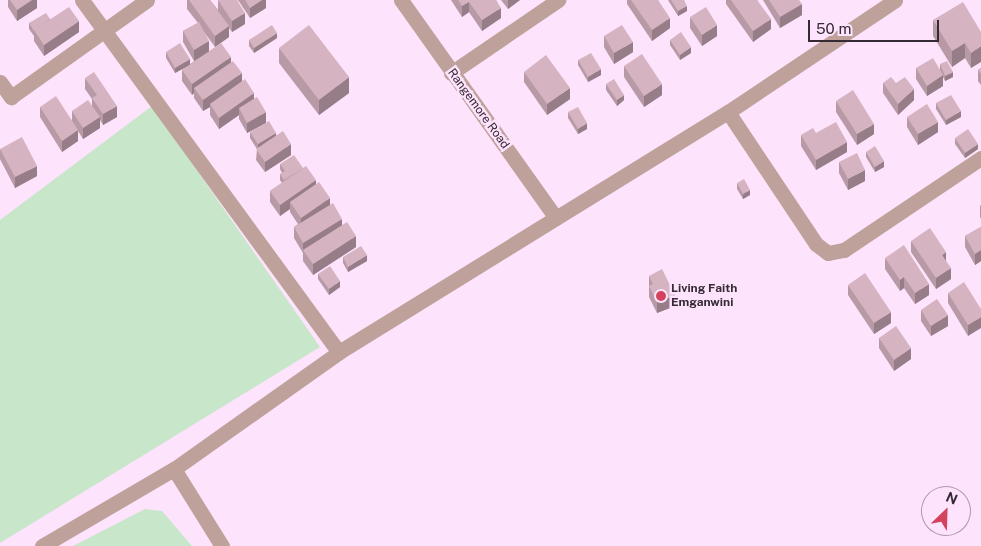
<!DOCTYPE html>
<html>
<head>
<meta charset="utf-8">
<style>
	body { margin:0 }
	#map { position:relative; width:981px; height:546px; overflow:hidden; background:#fde3fc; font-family:"Public Sans",sans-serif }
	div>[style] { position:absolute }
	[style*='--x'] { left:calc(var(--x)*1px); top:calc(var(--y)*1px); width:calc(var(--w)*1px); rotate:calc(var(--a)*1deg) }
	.green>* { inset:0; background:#c8e6ca }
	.minor>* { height:15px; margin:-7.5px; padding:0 7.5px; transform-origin:7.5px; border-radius:7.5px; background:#bfa19b }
	.wall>* { inset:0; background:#b89aa6 }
	.shaded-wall>* { inset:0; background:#967d87 }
	.building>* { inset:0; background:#d6b3c1 }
	.dots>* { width:14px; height:14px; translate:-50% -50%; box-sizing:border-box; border:2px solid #fde3fc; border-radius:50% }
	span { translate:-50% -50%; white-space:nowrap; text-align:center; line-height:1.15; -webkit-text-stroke:5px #fde3fc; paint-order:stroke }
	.street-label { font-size:12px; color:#352b34 }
	.poi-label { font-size:12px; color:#352b34; font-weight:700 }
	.left { translate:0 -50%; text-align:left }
	.north { position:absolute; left:921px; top:486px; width:50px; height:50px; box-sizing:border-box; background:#fde3fc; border:1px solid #ad99ac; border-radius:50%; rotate:24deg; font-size:14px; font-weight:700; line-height:20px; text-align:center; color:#352b34 }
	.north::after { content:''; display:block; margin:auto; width:18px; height:22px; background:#d3435e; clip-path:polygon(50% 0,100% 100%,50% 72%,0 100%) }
	.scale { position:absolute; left:808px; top:20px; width:131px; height:22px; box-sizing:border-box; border:2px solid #352b34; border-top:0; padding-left:6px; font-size:15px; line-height:18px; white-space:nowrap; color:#352b34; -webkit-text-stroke:4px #fde3fc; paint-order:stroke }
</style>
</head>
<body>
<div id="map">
	<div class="green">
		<div style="clip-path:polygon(152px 106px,320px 347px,0 543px,0 220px)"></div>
		<div style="clip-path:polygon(145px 509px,162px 511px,192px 546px,73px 546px)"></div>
	</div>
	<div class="minor">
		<div style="--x:82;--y:0;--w:436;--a:53.9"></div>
		<div style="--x:401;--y:0;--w:267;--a:54.6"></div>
		<div style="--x:451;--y:73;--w:130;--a:-34.3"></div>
		<div style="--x:0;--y:82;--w:19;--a:54"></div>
		<div style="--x:11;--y:97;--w:167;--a:-35.5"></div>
		<div style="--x:728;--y:112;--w:159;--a:56.3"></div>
		<div style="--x:816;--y:244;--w:15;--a:37"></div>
		<div style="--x:828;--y:253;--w:16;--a:-11"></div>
		<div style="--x:844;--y:250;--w:165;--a:-33.9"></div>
		<div style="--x:174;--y:469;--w:91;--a:58.1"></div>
		<div style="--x:42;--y:546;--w:153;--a:-30.3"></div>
		<div style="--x:174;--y:469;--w:202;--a:-35.3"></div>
		<div style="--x:339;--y:352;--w:457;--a:-31.7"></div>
		<div style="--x:728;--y:112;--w:201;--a:-33.8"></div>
	</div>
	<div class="wall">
		<div style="clip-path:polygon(6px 0,37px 0,37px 8px,17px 21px,8px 7px,8px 0)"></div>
		<div style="clip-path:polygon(187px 0,210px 0,218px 10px,218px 0,237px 0,245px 24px,232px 32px,229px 28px,229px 37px,215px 47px,204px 32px,209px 51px,231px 62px,242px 82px,254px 99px,266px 123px,247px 133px,239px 119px,239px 115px,219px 129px,210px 115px,210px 107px,203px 111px,194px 98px,194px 93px,192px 95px,182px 81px,182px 70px,189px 65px,175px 73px,166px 58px,166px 52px,190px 64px,202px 56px,194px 61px,183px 42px,183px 31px,198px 23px,187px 9px)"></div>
		<div style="clip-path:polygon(238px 0,266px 0,266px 8px,250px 18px)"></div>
		<div style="clip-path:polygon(451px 0,496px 0,501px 18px,482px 31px,469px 12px,462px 17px)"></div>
		<div style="clip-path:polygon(501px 0,520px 0,508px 9px)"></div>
		<div style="clip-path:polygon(627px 0,658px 0,670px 28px,652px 41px,627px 4px)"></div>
		<div style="clip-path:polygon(668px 0,684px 0,687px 11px,678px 16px)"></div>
		<div style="clip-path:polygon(726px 0,757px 0,771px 29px,753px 42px,726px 4px)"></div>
		<div style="clip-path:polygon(763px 0,799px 0,802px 15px,780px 28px)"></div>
		<div style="clip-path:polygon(690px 17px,717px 36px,702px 46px,690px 28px)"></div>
		<div style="clip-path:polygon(50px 19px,79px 32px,44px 56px,34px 41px,34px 36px,29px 29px,29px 23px)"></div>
		<div style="clip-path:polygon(933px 20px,981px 32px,971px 68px,965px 58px,952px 67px,933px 36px)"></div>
		<div style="clip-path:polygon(604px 36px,633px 52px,614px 64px,604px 47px)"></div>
		<div style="clip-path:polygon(277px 38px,254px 53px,249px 46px,249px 40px)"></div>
		<div style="clip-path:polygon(670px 40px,691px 53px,680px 60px,670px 45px)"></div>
		<div style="clip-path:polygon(279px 48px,349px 93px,319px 115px,279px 63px)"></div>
		<div style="clip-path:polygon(578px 60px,601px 75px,588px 82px,578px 65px)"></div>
		<div style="clip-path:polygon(940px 64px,953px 77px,945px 81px,943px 77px,943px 86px,927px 96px,916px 79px,916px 68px,940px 70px)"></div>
		<div style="clip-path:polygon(624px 66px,662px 95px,644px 107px,624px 77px)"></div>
		<div style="clip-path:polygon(981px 68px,981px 85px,978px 81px,978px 70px)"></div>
		<div style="clip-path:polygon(524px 72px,570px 99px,547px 115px,524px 82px)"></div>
		<div style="clip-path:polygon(85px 78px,117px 117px,103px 125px,100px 120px,100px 128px,83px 139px,78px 131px,78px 141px,62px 152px,40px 117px,40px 107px,72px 120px,72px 111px,92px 106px,92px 99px,85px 89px)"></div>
		<div style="clip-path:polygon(883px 83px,896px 83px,914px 100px,898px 115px,883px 93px)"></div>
		<div style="clip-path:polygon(606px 84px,624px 100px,617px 106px,606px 90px)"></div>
		<div style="clip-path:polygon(836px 101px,874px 134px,857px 145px,836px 112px)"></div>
		<div style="clip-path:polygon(936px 103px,961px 117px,946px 125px,936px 109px)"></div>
		<div style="clip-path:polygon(568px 112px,587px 129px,578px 134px,568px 118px)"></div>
		<div style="clip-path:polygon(907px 117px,938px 132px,918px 145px,907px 127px)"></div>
		<div style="clip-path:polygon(250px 132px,276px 135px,291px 155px,265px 172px,256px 160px,257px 149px,250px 138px)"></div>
		<div style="clip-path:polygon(801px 135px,847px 152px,816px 170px,801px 146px)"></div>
		<div style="clip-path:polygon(955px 138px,978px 149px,965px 158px,955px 144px)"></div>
		<div style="clip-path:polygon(0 149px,37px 176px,15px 188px,0 159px)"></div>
		<div style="clip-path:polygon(866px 152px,884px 167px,875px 172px,866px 157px)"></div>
		<div style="clip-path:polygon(839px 162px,865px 181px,848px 190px,839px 173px)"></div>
		<div style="clip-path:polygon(280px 164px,303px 168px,316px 184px,330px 205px,356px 247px,313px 275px,303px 261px,303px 253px,294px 238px,294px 227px,298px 224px,290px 212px,290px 209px,280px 216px,270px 202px,270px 191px,282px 183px,280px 180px,280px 174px,282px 173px,280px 169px)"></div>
		<div style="clip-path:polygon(737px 183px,750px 195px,743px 199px,737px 189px)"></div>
		<div style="clip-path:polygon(981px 205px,981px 219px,980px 217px,980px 206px)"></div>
		<div style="clip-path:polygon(981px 227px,981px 261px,975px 265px,965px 247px,965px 236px)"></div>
		<div style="clip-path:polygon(911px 241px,946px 261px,951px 279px,936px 289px,911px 252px)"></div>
		<div style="clip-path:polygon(343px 257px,367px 261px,348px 272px,343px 263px)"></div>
		<div style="clip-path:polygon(885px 258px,929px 295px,915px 304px,904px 288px,900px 291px,885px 269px)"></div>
		<div style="clip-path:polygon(318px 274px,340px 287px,329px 295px,318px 279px)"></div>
		<div style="clip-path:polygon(649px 276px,675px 306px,657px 313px,649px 297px)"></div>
		<div style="clip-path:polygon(848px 285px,891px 323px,874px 334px,848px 295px)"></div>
		<div style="clip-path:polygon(948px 293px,981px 309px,968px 336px,948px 303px)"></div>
		<div style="clip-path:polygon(921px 310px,948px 326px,931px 336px,921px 321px)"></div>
		<div style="clip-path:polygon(879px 338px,911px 359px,894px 371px,879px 348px)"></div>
	</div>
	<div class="shaded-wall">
		<div style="clip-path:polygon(32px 0,37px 0,37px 8px,17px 21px,17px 10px)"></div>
		<div style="clip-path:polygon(262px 0,266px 0,266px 8px,250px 18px,250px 8px)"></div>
		<div style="clip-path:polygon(508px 0,520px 0,508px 9px)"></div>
		<div style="clip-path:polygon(469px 2px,469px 12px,462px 17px,462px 6px)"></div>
		<div style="clip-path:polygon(802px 4px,802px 15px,780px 28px,780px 17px)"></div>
		<div style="clip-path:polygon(687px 6px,687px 11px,678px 16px,678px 11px)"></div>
		<div style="clip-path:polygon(501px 8px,501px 18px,482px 31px,482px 20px)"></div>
		<div style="clip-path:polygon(245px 13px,245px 24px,232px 32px,232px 21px)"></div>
		<div style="clip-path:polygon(670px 18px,670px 28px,652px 41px,652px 30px)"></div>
		<div style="clip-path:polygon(771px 19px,771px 29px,753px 42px,753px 31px)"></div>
		<div style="clip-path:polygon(79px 21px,79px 32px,44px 56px,44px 45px)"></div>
		<div style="clip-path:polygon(717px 25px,717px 36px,702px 46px,702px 35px)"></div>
		<div style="clip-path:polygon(229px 26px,229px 37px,215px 47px,215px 36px)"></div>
		<div style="clip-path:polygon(277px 33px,277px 38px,254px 53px,254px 48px)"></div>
		<div style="clip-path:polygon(209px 41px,209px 52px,194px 61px,194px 50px)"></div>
		<div style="clip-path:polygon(633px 42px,633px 52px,614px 64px,614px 53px)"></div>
		<div style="clip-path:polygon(965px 43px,965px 58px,952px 67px,952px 51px)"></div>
		<div style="clip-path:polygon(981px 46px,981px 62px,971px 68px,971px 53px)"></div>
		<div style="clip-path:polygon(691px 47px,691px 53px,680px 60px,680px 55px)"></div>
		<div style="clip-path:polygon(231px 57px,231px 68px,194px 88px,194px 93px,192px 95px,192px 84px)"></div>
		<div style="clip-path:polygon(190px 59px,190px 65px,175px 73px,175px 68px)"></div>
		<div style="clip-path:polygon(601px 69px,601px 75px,588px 82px,588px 77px)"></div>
		<div style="clip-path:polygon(953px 72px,953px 77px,945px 81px,945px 76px)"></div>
		<div style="clip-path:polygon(242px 73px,242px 84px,210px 104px,210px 107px,203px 111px,203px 100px)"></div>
		<div style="clip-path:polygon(943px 75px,943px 86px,927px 96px,927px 86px)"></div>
		<div style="clip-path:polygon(349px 77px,349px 93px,319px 115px,319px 100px)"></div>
		<div style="clip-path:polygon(662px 84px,662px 95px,644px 107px,644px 96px)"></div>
		<div style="clip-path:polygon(570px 88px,570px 99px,547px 115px,547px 104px)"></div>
		<div style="clip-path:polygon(914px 89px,914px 100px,898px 115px,898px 104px)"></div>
		<div style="clip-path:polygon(254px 93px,254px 104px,239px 108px,239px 115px,219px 129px,219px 118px)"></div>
		<div style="clip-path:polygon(624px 95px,624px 100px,617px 106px,617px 100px)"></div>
		<div style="clip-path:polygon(117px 106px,117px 117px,103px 125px,103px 114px)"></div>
		<div style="clip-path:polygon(961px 111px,961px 117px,946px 125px,946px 120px)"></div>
		<div style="clip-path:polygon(266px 112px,266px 123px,247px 133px,247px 123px)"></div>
		<div style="clip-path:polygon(100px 117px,100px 128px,83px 139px,83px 128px)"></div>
		<div style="clip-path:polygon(938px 122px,938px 132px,918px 145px,918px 134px)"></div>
		<div style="clip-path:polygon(587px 123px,587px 129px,578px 134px,578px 129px)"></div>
		<div style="clip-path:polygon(874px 124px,874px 134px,857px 145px,857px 134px)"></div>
		<div style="clip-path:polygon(78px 130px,78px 141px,62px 152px,62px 141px)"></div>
		<div style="clip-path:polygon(276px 133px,276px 139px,258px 150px,258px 144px)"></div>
		<div style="clip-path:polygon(847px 142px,847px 152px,816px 170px,816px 160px)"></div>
		<div style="clip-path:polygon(291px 144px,291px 155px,265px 172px,265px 162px)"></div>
		<div style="clip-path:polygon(978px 144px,978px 149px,965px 158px,965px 153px)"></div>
		<div style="clip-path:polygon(884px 161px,884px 167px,875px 172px,875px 167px)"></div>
		<div style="clip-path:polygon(37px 166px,37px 176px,15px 188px,15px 177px)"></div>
		<div style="clip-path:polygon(865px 170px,865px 181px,848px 190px,848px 179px)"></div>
		<div style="clip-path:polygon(316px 180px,316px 190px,290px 202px,290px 209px,280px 216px,280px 205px)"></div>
		<div style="clip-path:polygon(750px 190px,750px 195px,743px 199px,743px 194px)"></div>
		<div style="clip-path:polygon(330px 198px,330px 209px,301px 228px,301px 218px)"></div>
		<div style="clip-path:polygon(342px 219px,342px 229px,303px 250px,303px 253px,303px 243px)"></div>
		<div style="clip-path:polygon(356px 236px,356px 247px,313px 275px,313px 264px)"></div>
		<div style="clip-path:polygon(981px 250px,981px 261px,975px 265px,975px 254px)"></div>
		<div style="clip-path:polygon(946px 252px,946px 263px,942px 255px)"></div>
		<div style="clip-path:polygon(367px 255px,367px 261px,348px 272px,348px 267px)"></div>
		<div style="clip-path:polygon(951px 268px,951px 279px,936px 289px,936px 278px)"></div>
		<div style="clip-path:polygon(904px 277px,904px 288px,900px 291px,900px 280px)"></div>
		<div style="clip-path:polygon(340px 281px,340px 287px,329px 295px,329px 289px)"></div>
		<div style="clip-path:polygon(929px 284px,929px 295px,915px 304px,915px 293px)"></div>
		<div style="clip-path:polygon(675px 295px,675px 306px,657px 313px,657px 302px)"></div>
		<div style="clip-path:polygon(891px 312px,891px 323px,874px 334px,874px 323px)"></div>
		<div style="clip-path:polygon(948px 315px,948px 326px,931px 336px,931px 326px)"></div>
		<div style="clip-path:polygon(981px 317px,981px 328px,968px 336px,968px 325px)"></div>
		<div style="clip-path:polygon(911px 348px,911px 359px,894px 371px,894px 360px)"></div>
	</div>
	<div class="building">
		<div style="clip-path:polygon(10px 0,32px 0,17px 10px)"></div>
		<div style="clip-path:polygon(189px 0,210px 0,229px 26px,215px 36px)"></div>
		<div style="clip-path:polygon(218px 0,237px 0,245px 13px,232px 21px)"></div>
		<div style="clip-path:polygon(245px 0,262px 0,250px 8px)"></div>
		<div style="clip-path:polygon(458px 0,496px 0,501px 8px,482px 20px,469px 2px,462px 6px)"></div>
		<div style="clip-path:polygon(631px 0,658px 0,670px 18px,652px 30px)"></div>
		<div style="clip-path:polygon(671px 0,684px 0,687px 6px,678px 11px)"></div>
		<div style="clip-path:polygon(731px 0,757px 0,771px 19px,753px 31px)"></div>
		<div style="clip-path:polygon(769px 0,799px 0,802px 4px,780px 17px)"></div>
		<div style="clip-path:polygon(963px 2px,981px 32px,981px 46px,971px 53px,965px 43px,952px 51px,933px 20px)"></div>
		<div style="clip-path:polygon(69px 7px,79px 21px,44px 45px,34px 30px)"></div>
		<div style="clip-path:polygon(706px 7px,717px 25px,702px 35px,690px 17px)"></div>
		<div style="clip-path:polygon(46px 13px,50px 19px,34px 31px,29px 23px)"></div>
		<div style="clip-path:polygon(199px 22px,209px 41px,194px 50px,183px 31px)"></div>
		<div style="clip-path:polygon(272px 25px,277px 33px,254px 48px,249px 40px)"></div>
		<div style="clip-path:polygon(309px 25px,349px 77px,319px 100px,279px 48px)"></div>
		<div style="clip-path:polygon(622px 25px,633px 42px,614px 53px,604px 36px)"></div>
		<div style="clip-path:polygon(681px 32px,691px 47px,680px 55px,670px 40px)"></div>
		<div style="clip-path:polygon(180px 43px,190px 59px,175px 68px,166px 52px)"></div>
		<div style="clip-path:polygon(221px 43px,231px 57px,192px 84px,182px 70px)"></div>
		<div style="clip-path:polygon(591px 53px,601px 69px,588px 77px,578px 60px)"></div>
		<div style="clip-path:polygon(642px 54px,662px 84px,644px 96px,624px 66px)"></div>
		<div style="clip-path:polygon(546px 55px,570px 88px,547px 104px,524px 72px)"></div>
		<div style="clip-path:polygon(933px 58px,943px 75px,927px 86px,916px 68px)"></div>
		<div style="clip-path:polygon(233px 61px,242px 73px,203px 100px,194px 88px)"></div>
		<div style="clip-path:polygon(947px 61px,953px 72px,945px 76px,940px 64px)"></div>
		<div style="clip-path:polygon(981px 68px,981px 74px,978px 70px)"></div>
		<div style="clip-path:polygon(94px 72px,117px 106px,103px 114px,92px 98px,97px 95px,85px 78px)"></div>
		<div style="clip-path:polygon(891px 77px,896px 83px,905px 77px,914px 89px,898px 104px,883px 83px)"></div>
		<div style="clip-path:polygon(245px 79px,254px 93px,219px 118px,210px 104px)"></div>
		<div style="clip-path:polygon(614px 79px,624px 95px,617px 100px,606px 84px)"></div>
		<div style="clip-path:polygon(853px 90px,874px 124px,857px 134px,836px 101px)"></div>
		<div style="clip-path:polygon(951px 95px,961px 111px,946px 120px,936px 103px)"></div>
		<div style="clip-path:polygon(56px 96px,78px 130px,62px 141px,40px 107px)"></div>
		<div style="clip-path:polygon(257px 97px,266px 112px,247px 123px,239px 108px)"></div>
		<div style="clip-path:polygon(88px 100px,100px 117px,83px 128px,72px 111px)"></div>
		<div style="clip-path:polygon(927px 104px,938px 122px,918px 134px,907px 117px)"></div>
		<div style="clip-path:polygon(578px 107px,587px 123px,578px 129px,568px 112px)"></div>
		<div style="clip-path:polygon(269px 121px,276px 133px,258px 144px,250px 132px)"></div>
		<div style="clip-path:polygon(836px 122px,847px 142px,816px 160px,801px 135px,813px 128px,816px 133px)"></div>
		<div style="clip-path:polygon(968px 129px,978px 144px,965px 153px,955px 138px)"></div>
		<div style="clip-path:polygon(283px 131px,291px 144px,265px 162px,256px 149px)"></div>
		<div style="clip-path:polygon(22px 137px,37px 166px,15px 177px,0 149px)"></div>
		<div style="clip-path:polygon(875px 146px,884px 161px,875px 167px,866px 152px)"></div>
		<div style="clip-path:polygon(857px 153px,865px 170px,848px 179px,839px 162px)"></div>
		<div style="clip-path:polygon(294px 155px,303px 168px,284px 180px,280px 174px,285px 171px,280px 164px)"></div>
		<div style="clip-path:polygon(306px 166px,316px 180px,280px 205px,270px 191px)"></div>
		<div style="clip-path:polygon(744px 179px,750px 190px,743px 194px,737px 183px)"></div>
		<div style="clip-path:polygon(319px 182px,330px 198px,301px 218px,290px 202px)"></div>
		<div style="clip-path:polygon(333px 203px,342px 219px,303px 243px,294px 227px)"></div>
		<div style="clip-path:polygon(347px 222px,356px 236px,313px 264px,303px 250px)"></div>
		<div style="clip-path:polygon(981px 227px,981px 250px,975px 254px,965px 236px)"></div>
		<div style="clip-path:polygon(930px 228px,946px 252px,942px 255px,951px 268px,936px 278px,911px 241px)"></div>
		<div style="clip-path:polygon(904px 245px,929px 284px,915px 293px,904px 277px,900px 280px,885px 258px)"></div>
		<div style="clip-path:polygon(361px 246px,367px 255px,348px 267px,343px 257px)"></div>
		<div style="clip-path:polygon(330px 266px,340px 281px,329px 289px,318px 274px)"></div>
		<div style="clip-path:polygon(662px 269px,675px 295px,657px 302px,649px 286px,653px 284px,649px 276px)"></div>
		<div style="clip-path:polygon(865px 273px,891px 312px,874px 323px,848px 285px)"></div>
		<div style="clip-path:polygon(964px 282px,981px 309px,981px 317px,968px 325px,948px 293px)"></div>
		<div style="clip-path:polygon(937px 299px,948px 315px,931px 326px,921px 310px)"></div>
		<div style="clip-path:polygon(896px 326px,911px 348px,894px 360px,879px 338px)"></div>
	</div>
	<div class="dots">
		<div style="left:661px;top:296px;background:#d3435e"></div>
	</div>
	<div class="street-label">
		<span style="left:478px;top:109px;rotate:54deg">Rangemore Road</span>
	</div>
	<div class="poi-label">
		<span class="left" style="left:671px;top:296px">Living Faith<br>Emganwini</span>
	</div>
	<div class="north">N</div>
	<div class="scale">50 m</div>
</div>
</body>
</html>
